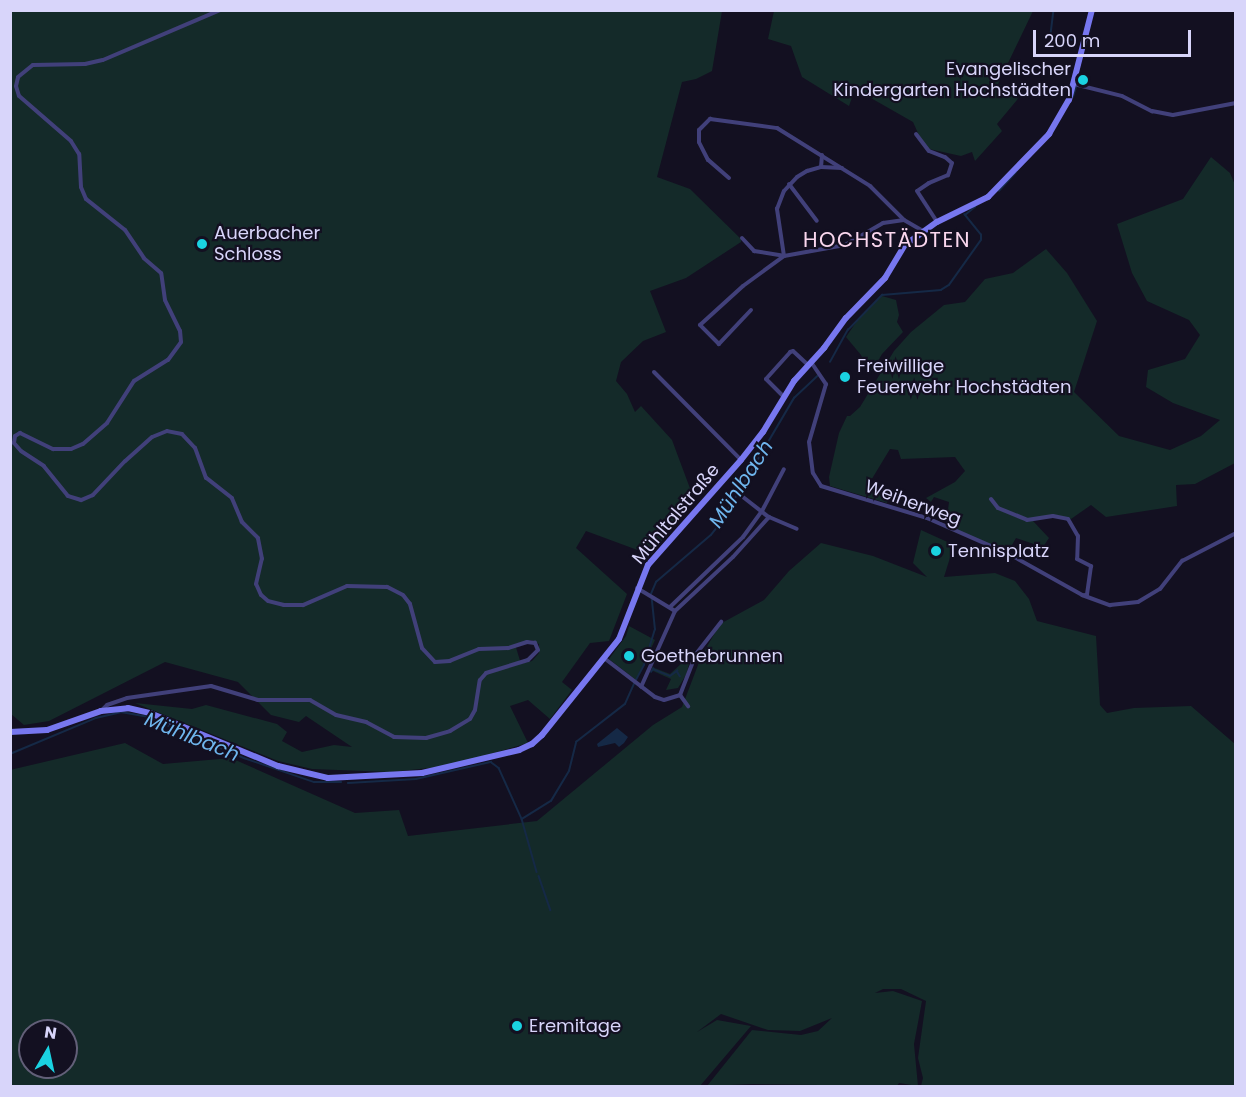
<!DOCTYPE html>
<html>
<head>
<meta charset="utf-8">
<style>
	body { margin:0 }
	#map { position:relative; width:1246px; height:1097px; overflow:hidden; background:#131021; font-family:Poppins,sans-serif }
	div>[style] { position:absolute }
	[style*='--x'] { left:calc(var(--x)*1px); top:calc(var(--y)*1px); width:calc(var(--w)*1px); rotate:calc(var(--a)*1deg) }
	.green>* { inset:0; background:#142a29 }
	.water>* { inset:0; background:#152946 }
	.stream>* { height:1.5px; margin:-0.75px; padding:0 0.75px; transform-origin:0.75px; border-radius:0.75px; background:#152946 }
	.minor>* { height:4px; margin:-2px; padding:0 2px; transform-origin:2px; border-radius:2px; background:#41407a }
	.secondary>* { height:6px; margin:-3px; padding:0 3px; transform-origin:3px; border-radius:3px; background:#7777ef }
	.dots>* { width:16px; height:16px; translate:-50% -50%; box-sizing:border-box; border:3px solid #131021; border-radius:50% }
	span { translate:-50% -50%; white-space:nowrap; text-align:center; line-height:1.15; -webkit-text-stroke:4.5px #131021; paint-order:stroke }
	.poi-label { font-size:18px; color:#d8d5fa }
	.right { translate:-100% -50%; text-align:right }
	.left { translate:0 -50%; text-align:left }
	.street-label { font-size:18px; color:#d8d5fa }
	.water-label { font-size:20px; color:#6fb6ee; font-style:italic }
	.quarter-label { font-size:21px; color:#fad7ee; letter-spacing:1.5px }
	.frame { position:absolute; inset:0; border:12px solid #d8d5fa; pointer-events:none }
	.north { position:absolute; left:18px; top:1019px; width:60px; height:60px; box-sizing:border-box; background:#131021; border:2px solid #625f78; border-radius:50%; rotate:9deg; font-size:16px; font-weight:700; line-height:24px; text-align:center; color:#d8d5fa }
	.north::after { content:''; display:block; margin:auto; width:21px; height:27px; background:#1ad2e1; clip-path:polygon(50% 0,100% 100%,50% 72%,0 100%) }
	.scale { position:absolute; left:1033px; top:30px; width:158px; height:27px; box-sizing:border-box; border:3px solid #d8d5fa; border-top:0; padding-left:8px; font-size:18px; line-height:21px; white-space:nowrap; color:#d8d5fa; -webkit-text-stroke:4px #131021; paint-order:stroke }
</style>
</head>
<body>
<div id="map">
	<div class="green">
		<div style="clip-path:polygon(evenodd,10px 11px,722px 11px,712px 71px,696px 79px,682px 82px,657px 177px,690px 189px,741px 239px,741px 242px,686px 278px,650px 291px,666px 332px,643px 341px,621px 362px,616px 381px,627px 394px,635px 412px,641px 406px,672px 440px,691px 491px,678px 504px,685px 511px,651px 555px,586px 531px,576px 548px,627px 594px,609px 641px,590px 643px,562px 682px,572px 690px,550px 719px,528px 700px,510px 706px,528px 743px,449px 766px,390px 772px,312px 769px,278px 761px,135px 703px,192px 709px,206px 705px,277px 724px,287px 732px,282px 741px,302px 752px,334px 745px,352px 747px,306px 716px,299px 722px,271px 715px,238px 682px,165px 662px,49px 721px,24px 725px,11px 714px,10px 11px,531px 640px,539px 644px,539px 653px,532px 661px,521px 664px,515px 644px,531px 640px)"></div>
		<div style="clip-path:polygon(774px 11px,1033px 11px,998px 84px,1021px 95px,997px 124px,1002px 131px,975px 161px,972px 152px,961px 156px,929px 149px,922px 142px,913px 122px,855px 89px,849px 106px,802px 77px,791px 46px,768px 39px)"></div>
		<div style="clip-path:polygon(1211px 157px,1230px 173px,1236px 187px,1235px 463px,1195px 484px,1176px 485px,1177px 506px,1106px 517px,1091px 505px,1071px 519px,1057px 515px,1033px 521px,1049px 538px,1043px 547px,1016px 538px,1008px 552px,946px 525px,949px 502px,934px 497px,931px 502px,926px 498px,955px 482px,965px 471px,955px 457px,901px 459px,898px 450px,890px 449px,867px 487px,888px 500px,887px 503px,830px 486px,829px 477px,839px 433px,847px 416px,850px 416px,860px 407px,894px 351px,911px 332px,944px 305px,965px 302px,985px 279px,1013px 273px,1046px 249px,1067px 273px,1097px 321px,1074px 392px,1119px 436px,1170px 450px,1201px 436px,1220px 420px,1173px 403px,1146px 387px,1148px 370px,1185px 359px,1200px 335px,1189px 320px,1147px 301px,1132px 273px,1117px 224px,1183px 199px)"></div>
		<div style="clip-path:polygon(882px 296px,896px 300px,899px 315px,897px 322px,903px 332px,882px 354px,873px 370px,868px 371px,861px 355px,846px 337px,859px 318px)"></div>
		<div style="clip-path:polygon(evenodd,921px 530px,954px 545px,944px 577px,995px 573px,1015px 581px,1029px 599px,1037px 621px,1096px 636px,1100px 705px,1107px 713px,1134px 708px,1191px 706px,1235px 744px,1235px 1086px,921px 1086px,923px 1078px,918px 1058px,926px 1001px,901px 989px,883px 989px,875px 993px,893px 991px,922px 1001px,914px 1044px,918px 1086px,899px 1083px,897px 1086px,752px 1084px,707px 1086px,752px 1030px,801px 1035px,818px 1031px,832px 1018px,800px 1031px,768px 1030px,721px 1014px,697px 1032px,717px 1020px,751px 1026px,700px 1086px,11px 1086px,10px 770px,125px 743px,163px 764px,231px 758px,355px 813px,399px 810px,408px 836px,537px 821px,653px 725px,682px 707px,701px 657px,720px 624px,764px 600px,789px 571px,821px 543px,873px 556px,927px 577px,913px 563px,921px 530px,30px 1031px,66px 1031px,66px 1067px,30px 1067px,30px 1031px)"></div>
		<div style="clip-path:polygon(629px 626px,655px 640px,636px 680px,609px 659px,626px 636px)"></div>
		<div style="clip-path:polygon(683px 662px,689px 664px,686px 675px,678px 688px,666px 690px,671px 679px,653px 671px,652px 667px,670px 674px)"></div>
	</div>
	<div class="water">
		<div style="clip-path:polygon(617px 728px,628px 737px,624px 743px,619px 747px,615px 743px,598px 747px,597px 744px)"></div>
	</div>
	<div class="stream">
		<div style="--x:1054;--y:10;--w:26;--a:97"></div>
		<div style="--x:1051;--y:36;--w:23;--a:10"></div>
		<div style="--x:1073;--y:97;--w:10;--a:-73"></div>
		<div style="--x:999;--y:191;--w:25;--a:-48"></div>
		<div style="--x:830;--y:362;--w:37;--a:-61"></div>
		<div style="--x:848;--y:330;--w:49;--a:-45.8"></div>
		<div style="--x:882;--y:295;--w:59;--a:-4.8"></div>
		<div style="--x:941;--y:290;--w:9;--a:-32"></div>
		<div style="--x:949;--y:285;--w:55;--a:-54.6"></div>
		<div style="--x:981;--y:240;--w:5;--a:-90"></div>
		<div style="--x:981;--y:235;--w:26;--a:-129"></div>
		<div style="--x:965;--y:215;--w:13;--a:-39"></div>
		<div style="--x:651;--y:594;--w:13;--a:-67"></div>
		<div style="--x:656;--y:582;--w:72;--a:-40.5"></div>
		<div style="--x:711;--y:535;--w:16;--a:-52"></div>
		<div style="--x:721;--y:522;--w:144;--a:-59.5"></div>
		<div style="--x:794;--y:398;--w:33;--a:-43"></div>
		<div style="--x:651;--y:672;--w:4;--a:-56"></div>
		<div style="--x:653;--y:669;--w:18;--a:22"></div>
		<div style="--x:670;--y:676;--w:9;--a:-36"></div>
		<div style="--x:677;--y:671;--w:6;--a:59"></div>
		<div style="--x:636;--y:680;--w:17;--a:-62"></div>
		<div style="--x:644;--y:665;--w:37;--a:-73"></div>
		<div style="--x:655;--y:630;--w:31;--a:-96"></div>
		<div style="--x:10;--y:754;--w:93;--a:-22.7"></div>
		<div style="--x:96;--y:718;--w:26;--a:-13"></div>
		<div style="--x:121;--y:712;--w:27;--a:10"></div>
		<div style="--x:148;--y:717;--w:104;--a:23.1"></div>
		<div style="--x:244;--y:758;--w:74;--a:18.9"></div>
		<div style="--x:314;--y:782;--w:27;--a:0"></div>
		<div style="--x:348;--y:783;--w:68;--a:-3.4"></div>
		<div style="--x:416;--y:779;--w:77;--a:-12.8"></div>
		<div style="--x:491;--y:762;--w:10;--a:37"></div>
		<div style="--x:499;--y:768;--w:56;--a:65.7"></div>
		<div style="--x:522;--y:819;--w:34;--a:-32"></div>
		<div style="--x:551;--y:801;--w:35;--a:-59"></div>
		<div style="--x:569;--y:771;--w:30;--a:-76"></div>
		<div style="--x:576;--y:742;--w:62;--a:-37.8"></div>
		<div style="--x:625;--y:704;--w:22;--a:-66"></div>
		<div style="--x:522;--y:819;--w:55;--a:74.2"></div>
		<div style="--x:539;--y:876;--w:36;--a:71"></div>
	</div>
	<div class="minor">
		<div style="--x:1074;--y:84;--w:49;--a:14"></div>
		<div style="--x:1122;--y:96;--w:34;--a:27"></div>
		<div style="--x:1152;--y:111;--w:21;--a:11"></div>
		<div style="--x:1173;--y:115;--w:64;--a:-10.8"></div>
		<div style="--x:916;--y:134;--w:21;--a:53"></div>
		<div style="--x:929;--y:151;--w:17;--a:21"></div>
		<div style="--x:945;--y:157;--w:9;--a:41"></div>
		<div style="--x:952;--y:163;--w:13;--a:108"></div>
		<div style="--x:948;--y:175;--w:21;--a:157"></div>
		<div style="--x:929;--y:183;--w:14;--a:146"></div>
		<div style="--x:917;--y:191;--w:37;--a:57"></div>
		<div style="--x:821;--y:167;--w:12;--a:-85"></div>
		<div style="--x:729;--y:178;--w:28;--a:-139"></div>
		<div style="--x:708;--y:160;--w:20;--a:-117"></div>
		<div style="--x:699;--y:142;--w:12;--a:-90"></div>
		<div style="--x:699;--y:130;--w:16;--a:-45"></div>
		<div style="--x:710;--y:119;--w:68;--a:7.7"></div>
		<div style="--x:777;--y:128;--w:110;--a:31.9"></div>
		<div style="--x:870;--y:186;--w:48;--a:45"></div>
		<div style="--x:904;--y:220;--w:22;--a:30"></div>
		<div style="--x:789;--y:184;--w:46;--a:52.9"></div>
		<div style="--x:742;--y:238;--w:18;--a:47"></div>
		<div style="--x:754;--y:251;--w:30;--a:9"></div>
		<div style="--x:784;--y:256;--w:62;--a:-10.2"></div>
		<div style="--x:845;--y:245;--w:44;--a:-30.1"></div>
		<div style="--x:883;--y:223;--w:21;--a:-8"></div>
		<div style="--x:784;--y:256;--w:48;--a:-98.5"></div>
		<div style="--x:777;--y:209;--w:19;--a:-69"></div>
		<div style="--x:784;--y:191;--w:19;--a:-47"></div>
		<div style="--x:797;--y:177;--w:12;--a:-31"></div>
		<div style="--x:807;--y:171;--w:15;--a:-16"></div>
		<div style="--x:821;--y:167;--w:21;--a:3"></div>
		<div style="--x:751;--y:310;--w:47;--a:133.3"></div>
		<div style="--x:719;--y:344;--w:27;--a:-135"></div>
		<div style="--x:700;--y:325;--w:58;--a:-42.2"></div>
		<div style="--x:743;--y:286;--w:51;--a:-36.2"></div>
		<div style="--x:811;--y:362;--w:27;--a:56"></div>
		<div style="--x:826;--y:384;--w:60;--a:106.3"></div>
		<div style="--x:809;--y:442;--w:31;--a:83"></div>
		<div style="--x:813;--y:473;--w:15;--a:58"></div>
		<div style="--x:821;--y:486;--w:111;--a:16.8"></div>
		<div style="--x:927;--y:518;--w:90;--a:23.7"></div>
		<div style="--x:1009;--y:554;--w:84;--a:29.3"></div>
		<div style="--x:1082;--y:595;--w:30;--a:20"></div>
		<div style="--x:1110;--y:605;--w:28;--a:-6"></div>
		<div style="--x:1138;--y:602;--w:26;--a:-31"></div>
		<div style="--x:1160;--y:589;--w:36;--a:-52"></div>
		<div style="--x:1182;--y:561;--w:61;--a:-27.4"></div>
		<div style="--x:654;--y:372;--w:124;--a:45.3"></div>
		<div style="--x:783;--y:396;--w:24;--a:-135"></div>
		<div style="--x:766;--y:379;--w:36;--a:-48"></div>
		<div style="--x:790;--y:352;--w:3;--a:-18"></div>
		<div style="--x:793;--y:351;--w:21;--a:43"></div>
		<div style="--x:743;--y:497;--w:33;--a:38"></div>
		<div style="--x:769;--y:517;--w:30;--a:23"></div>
		<div style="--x:991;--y:499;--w:11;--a:52"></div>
		<div style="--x:998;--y:508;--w:31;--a:22"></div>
		<div style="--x:1027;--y:520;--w:26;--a:-9"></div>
		<div style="--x:1053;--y:516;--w:15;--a:11"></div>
		<div style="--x:1068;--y:519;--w:20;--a:60"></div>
		<div style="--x:1078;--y:536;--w:23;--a:92"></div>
		<div style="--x:1077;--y:559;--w:16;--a:27"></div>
		<div style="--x:1091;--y:566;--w:29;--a:98"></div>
		<div style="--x:1087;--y:595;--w:2;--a:180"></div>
		<div style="--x:637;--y:588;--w:44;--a:31.2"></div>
		<div style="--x:675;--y:611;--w:83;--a:114.1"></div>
		<div style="--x:670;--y:607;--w:101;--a:-43.8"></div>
		<div style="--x:743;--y:537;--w:32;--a:-54"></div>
		<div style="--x:762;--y:511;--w:47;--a:-62.4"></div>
		<div style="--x:675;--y:611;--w:79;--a:-43"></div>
		<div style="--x:733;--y:557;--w:54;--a:-48"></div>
		<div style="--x:604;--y:658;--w:64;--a:37.4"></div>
		<div style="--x:655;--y:697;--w:9;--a:18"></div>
		<div style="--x:664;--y:700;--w:17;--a:-17"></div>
		<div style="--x:680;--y:695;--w:14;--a:54"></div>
		<div style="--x:680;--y:695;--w:44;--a:-68.7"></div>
		<div style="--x:696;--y:654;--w:41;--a:-52"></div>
		<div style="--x:101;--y:711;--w:8;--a:-45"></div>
		<div style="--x:107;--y:705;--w:21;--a:-19"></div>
		<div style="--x:127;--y:698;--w:85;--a:-8.1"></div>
		<div style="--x:211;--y:686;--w:49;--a:16.6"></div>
		<div style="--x:258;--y:700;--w:52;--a:0"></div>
		<div style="--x:310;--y:700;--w:30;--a:30"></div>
		<div style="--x:336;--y:715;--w:31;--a:13"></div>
		<div style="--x:366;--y:722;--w:32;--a:28"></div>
		<div style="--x:394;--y:737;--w:32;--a:2"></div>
		<div style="--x:426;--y:738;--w:25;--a:-16"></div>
		<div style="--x:450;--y:731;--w:23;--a:-31"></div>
		<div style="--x:470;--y:719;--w:10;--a:-61"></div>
		<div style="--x:475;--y:710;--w:30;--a:-81"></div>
		<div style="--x:480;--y:680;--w:9;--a:-49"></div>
		<div style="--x:486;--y:673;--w:44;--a:-17.2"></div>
		<div style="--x:528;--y:660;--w:14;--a:-45"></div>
		<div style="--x:538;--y:650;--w:8;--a:-113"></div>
		<div style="--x:535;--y:643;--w:8;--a:-173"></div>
		<div style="--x:527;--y:642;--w:20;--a:162"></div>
		<div style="--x:508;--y:648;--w:29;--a:178"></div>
		<div style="--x:479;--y:649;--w:31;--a:158"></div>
		<div style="--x:450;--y:661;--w:15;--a:176"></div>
		<div style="--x:435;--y:662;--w:19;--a:-133"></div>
		<div style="--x:422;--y:648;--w:46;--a:-105.3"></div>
		<div style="--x:410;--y:604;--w:11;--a:-128"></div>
		<div style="--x:403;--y:595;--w:18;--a:-153"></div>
		<div style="--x:387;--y:587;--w:40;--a:-178.6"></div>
		<div style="--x:347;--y:586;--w:48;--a:156.6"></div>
		<div style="--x:303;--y:605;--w:19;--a:180"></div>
		<div style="--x:284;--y:605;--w:16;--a:-166"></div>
		<div style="--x:268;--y:601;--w:9;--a:-139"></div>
		<div style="--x:261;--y:595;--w:12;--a:-114"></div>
		<div style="--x:256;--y:584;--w:26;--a:-77"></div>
		<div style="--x:262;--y:559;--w:21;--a:-101"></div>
		<div style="--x:258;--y:538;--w:23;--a:-135"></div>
		<div style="--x:242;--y:522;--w:26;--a:-113"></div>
		<div style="--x:232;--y:498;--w:33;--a:-142"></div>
		<div style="--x:206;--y:478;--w:32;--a:-110"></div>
		<div style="--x:195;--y:448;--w:19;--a:-133"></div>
		<div style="--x:182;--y:434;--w:15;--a:-169"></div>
		<div style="--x:167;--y:431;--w:16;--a:158"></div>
		<div style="--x:152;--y:437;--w:36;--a:138"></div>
		<div style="--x:125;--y:461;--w:47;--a:133.3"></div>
		<div style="--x:93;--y:495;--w:13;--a:157"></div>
		<div style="--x:81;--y:500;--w:14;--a:-163"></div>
		<div style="--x:68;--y:496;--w:38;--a:-129"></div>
		<div style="--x:44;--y:466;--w:27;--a:-147"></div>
		<div style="--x:21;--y:451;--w:11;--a:-131"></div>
		<div style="--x:14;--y:443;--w:7;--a:-82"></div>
		<div style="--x:15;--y:436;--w:6;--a:-31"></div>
		<div style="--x:20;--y:433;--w:37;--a:26"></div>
		<div style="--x:53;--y:449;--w:18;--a:0"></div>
		<div style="--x:71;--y:449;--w:13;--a:-23"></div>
		<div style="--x:83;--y:444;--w:32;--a:-41"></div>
		<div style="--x:107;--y:423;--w:50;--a:-57.3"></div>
		<div style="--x:134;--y:381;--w:40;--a:-32"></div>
		<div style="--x:168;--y:360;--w:22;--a:-54"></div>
		<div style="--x:181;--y:342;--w:11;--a:-95"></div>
		<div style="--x:180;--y:331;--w:34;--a:-116"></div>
		<div style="--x:165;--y:300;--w:27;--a:-98"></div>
		<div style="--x:161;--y:273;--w:23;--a:-139"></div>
		<div style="--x:144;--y:258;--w:34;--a:-124"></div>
		<div style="--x:125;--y:230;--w:50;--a:-141.5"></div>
		<div style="--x:86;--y:199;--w:13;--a:-113"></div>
		<div style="--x:81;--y:187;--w:33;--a:-93"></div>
		<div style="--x:79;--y:154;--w:15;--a:-122"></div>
		<div style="--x:71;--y:141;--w:69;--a:-139.1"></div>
		<div style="--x:19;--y:96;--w:10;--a:-107"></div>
		<div style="--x:16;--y:86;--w:9;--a:-77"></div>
		<div style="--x:18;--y:77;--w:19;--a:-39"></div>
		<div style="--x:33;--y:65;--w:52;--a:-1.1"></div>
		<div style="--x:85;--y:64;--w:18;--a:-13"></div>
		<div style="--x:103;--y:60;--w:127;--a:-23.1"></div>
	</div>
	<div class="secondary">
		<div style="--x:10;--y:732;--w:37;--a:-3"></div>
		<div style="--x:47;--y:730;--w:57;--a:-19.4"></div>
		<div style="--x:101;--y:711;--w:27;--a:-6"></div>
		<div style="--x:128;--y:708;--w:23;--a:13"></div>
		<div style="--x:150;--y:713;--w:139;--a:22.5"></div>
		<div style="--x:278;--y:766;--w:51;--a:13.5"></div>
		<div style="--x:328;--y:778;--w:94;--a:-3"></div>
		<div style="--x:422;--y:773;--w:100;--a:-13.3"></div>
		<div style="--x:519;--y:750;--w:14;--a:-25"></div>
		<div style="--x:532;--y:744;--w:13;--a:-42"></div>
		<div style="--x:542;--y:735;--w:123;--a:-51.3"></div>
		<div style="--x:619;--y:639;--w:79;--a:-68.6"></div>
		<div style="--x:648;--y:565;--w:140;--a:-48.5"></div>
		<div style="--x:741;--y:460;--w:36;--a:-52"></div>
		<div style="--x:763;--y:432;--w:60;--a:-58.7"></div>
		<div style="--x:794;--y:381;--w:45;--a:-47.7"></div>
		<div style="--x:824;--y:348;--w:37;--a:-54"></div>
		<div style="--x:846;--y:318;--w:56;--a:-45.7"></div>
		<div style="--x:885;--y:278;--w:39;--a:-59"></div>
		<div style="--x:905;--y:245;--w:39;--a:-36"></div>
		<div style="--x:937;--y:222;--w:57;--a:-26.1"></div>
		<div style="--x:988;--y:197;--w:88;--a:-45.9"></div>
		<div style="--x:1049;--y:134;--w:39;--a:-60"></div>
		<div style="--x:1069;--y:100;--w:93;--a:-75.7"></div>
	</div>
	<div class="dots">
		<div style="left:1083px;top:80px;background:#1ad2e1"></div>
		<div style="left:202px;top:244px;background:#1ad2e1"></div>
		<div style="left:845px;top:377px;background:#1ad2e1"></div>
		<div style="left:936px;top:551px;background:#1ad2e1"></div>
		<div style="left:629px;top:656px;background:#1ad2e1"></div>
		<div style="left:517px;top:1026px;background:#1ad2e1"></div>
	</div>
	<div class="poi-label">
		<span class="right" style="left:1071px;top:80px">Evangelischer<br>Kindergarten Hochstädten</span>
		<span class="left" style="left:214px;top:244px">Auerbacher<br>Schloss</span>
		<span class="left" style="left:857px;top:377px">Freiwillige<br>Feuerwehr Hochstädten</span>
		<span class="left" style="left:948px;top:551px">Tennisplatz</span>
		<span class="left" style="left:641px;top:656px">Goethebrunnen</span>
		<span class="left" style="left:529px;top:1026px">Eremitage</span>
	</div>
	<div class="street-label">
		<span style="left:913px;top:503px;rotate:20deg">Weiherweg</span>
		<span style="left:676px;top:514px;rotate:-50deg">Mühltalstraße</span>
	</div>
	<div class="water-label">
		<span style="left:741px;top:484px;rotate:-57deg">Mühlbach</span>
		<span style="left:192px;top:737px;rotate:22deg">Mühlbach</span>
	</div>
	<div class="quarter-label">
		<span style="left:887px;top:240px">HOCHSTÄDTEN</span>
	</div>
	<div class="frame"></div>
	<div class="north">N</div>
	<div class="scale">200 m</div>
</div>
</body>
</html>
